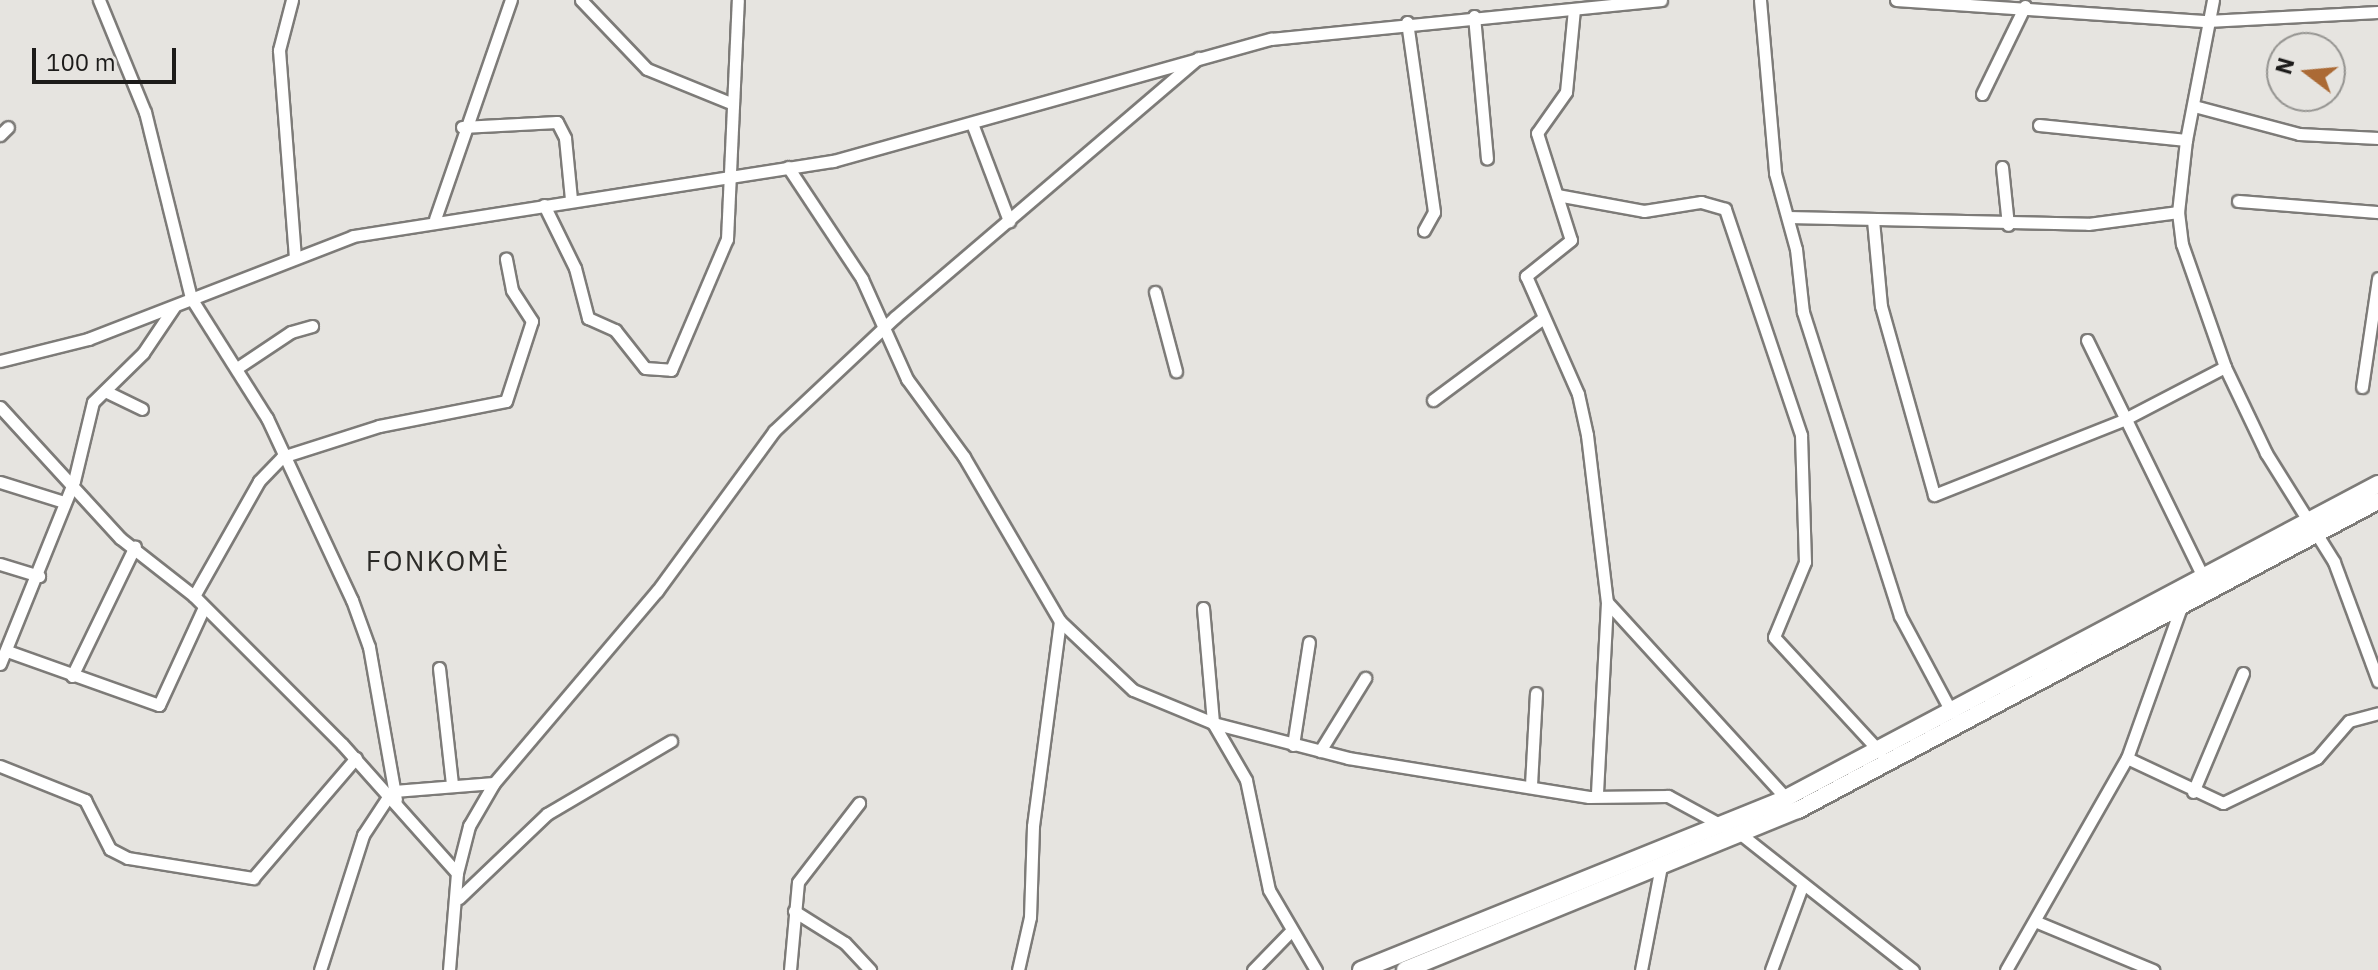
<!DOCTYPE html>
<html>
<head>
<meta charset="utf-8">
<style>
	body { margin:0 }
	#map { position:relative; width:2378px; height:970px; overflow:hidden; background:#e6e4e0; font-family:"IBM Plex Sans",sans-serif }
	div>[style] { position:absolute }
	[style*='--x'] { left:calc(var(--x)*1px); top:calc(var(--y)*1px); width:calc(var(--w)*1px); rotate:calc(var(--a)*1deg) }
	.roads { filter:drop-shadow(2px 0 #7d7b78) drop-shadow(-2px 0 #7d7b78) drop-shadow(0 2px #7d7b78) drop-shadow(0 -2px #7d7b78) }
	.street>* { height:11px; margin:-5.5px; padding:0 5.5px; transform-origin:5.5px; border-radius:5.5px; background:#fff }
	.secondary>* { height:16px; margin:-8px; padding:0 8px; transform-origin:8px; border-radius:8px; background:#fff }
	span { translate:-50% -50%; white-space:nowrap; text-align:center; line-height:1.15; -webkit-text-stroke:8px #e6e4e0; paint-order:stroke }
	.quarter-label { font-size:28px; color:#2c2b28; letter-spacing:2px }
	.north { position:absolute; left:2266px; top:32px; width:80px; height:80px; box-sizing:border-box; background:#e6e4e0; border:2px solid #959491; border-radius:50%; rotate:286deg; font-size:22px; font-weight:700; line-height:32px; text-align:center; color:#1c1b1a }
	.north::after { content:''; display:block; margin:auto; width:28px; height:36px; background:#ab6a35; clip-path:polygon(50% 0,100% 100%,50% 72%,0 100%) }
	.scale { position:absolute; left:32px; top:48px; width:144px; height:36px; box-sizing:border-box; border:4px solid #1c1b1a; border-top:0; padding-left:10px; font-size:24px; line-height:28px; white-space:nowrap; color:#1c1b1a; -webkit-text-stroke:6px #e6e4e0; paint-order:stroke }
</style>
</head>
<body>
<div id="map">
	<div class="roads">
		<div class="street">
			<div style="--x:99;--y:0;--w:121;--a:67.7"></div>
			<div style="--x:145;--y:112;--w:192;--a:76.1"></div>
			<div style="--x:191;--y:298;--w:142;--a:57.7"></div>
			<div style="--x:267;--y:418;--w:201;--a:65"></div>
			<div style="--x:352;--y:600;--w:50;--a:70.1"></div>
			<div style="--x:369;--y:647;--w:155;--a:80"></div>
			<div style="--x:292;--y:0;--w:52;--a:104.6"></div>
			<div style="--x:279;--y:50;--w:208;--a:85.6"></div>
			<div style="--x:581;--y:0;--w:95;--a:46.3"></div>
			<div style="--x:647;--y:69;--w:93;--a:22.1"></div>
			<div style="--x:1760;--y:0;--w:174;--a:85"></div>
			<div style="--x:1775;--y:173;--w:79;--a:74.6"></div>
			<div style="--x:1796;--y:249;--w:63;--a:83.7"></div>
			<div style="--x:1803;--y:312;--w:319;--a:72.3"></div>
			<div style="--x:1900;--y:616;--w:110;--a:61.8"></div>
			<div style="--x:1896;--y:0;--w:312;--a:3.9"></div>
			<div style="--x:2207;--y:21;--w:171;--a:-3"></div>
			<div style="--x:2213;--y:0;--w:143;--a:100.9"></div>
			<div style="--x:2186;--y:140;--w:72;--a:96.3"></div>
			<div style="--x:2178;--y:212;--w:32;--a:83"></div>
			<div style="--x:2182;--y:244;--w:130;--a:70.7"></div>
			<div style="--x:2225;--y:367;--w:95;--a:64.5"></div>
			<div style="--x:2266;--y:453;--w:128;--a:58"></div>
			<div style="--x:2334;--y:562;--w:127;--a:69.7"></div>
			<div style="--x:1574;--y:9;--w:83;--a:95.5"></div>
			<div style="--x:1566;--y:92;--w:50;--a:125.3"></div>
			<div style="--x:1537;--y:133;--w:112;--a:72.4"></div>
			<div style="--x:1571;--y:240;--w:58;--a:141.3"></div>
			<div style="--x:1526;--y:276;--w:129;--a:66.2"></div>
			<div style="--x:1578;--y:394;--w:42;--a:77.6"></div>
			<div style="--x:1587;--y:435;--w:168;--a:83.2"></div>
			<div style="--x:1607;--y:602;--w:194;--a:93"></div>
			<div style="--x:1474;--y:16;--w:143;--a:84.8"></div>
			<div style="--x:1407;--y:22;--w:192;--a:81.9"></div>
			<div style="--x:1434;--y:212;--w:21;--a:119"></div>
			<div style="--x:1982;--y:94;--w:98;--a:-64"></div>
			<div style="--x:2194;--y:106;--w:109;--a:14.9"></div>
			<div style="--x:2299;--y:134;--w:79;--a:2.9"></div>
			<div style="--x:2039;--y:125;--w:148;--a:5.8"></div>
			<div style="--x:973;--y:126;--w:102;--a:69.2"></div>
			<div style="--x:462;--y:127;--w:95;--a:-3"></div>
			<div style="--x:557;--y:122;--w:18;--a:63"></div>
			<div style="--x:565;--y:138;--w:61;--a:84.4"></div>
			<div style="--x:0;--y:135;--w:11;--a:-45"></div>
			<div style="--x:788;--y:167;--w:134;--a:56.5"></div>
			<div style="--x:862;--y:279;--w:110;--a:65.8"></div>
			<div style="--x:907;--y:379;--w:97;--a:53.8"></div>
			<div style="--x:964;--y:457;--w:190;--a:59.7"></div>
			<div style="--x:1060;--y:621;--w:100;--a:43.4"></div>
			<div style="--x:1133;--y:690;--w:87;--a:22.4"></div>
			<div style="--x:1213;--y:723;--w:139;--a:14.5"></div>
			<div style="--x:1348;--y:758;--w:244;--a:9.2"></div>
			<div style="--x:1589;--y:797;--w:79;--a:-0.7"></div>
			<div style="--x:1668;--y:796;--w:63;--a:28.6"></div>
			<div style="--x:2002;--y:167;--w:58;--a:84.1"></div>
			<div style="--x:1557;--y:195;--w:88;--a:10.4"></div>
			<div style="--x:1644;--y:211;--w:58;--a:-9"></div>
			<div style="--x:1701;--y:202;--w:25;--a:16"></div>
			<div style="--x:1725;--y:209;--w:238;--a:71.4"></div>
			<div style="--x:1801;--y:435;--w:127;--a:88.2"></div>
			<div style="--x:1805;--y:562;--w:81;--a:112.5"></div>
			<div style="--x:1774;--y:637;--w:156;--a:47.3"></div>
			<div style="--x:2238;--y:201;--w:140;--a:4.5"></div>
			<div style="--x:544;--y:205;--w:70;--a:63.8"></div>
			<div style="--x:575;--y:268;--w:52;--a:75.4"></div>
			<div style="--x:588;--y:318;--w:30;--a:24"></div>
			<div style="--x:615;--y:330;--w:48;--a:51.7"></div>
			<div style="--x:645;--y:368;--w:26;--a:4"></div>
			<div style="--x:671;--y:370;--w:142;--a:-66.9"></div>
			<div style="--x:727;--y:239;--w:239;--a:-87.4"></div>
			<div style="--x:1788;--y:217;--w:300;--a:1.3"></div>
			<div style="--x:2088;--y:224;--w:91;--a:-7.6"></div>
			<div style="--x:435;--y:219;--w:232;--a:-70.9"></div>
			<div style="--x:1873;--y:220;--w:86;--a:84.7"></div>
			<div style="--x:1881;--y:306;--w:196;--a:74.3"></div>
			<div style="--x:1934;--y:495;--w:203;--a:-21.6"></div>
			<div style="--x:2123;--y:420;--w:115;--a:-27.5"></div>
			<div style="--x:1155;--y:292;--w:82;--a:75.1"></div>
			<div style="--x:2087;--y:340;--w:266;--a:63.9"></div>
			<div style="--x:0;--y:361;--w:91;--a:-14"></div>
			<div style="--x:88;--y:339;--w:284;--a:-21.2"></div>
			<div style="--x:353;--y:236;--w:486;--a:-8.9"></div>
			<div style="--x:833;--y:161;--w:455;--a:-15.6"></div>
			<div style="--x:1271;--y:39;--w:392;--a:-5.7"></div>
			<div style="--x:237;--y:368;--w:65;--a:-33.7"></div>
			<div style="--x:291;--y:332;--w:22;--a:-16"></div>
			<div style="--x:2362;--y:387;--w:110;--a:-81.6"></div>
			<div style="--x:105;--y:391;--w:41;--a:25.9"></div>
			<div style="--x:1433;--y:400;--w:136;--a:-36.6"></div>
			<div style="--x:0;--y:407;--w:178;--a:47.5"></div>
			<div style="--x:120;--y:538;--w:94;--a:38.1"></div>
			<div style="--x:194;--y:596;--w:209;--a:45"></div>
			<div style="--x:342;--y:744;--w:173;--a:48.3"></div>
			<div style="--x:0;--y:482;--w:67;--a:17.4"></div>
			<div style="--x:0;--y:564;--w:41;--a:17.1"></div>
			<div style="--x:194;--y:596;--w:132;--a:-60.5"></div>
			<div style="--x:259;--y:481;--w:33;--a:-46"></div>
			<div style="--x:282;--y:457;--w:102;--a:-17.7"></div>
			<div style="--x:379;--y:426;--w:129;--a:-11.1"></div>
			<div style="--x:506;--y:401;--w:84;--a:-72"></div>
			<div style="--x:532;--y:321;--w:37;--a:-123"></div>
			<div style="--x:512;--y:290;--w:32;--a:-101"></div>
			<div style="--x:1607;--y:602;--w:265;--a:47.6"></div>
			<div style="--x:1203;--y:608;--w:115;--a:85"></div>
			<div style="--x:1213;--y:723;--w:66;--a:59.9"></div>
			<div style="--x:1246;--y:780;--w:112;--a:78.2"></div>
			<div style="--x:1269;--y:890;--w:93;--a:59.6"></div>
			<div style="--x:10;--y:652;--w:158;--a:19.6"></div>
			<div style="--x:159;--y:705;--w:108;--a:-65.3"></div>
			<div style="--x:0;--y:664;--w:197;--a:-68"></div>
			<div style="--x:74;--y:481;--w:81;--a:-76.5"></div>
			<div style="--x:93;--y:402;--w:70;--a:-44.4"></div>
			<div style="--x:143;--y:353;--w:55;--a:-56"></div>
			<div style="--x:439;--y:668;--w:116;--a:83.6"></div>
			<div style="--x:72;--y:676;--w:144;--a:-64.1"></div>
			<div style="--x:1293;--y:745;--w:104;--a:-81.2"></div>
			<div style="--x:1320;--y:751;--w:86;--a:-58.3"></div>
			<div style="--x:2127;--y:758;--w:106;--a:25.1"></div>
			<div style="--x:2223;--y:803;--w:104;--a:-25.6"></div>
			<div style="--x:2317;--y:758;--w:49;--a:-49.1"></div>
			<div style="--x:2349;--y:721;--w:30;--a:-15"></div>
			<div style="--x:0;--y:766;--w:92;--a:21.8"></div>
			<div style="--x:85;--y:800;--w:55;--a:63"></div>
			<div style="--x:110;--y:849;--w:20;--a:27"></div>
			<div style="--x:128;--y:858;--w:127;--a:9.1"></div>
			<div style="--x:253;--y:878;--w:158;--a:-49.4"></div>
			<div style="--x:1531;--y:785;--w:92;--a:-86.9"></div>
			<div style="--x:394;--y:791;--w:100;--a:-4.6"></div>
			<div style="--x:2193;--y:792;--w:129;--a:-67.2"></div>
			<div style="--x:1738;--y:832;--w:223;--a:38.3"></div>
			<div style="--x:459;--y:898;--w:122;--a:-43.7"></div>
			<div style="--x:547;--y:814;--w:144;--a:-30.5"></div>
			<div style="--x:794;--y:911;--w:60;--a:32.1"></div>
			<div style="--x:845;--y:943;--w:37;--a:47"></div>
			<div style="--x:2037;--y:922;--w:126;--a:22.5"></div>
			<div style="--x:320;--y:970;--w:142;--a:-72.3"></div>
			<div style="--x:363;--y:835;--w:49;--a:-56.6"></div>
			<div style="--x:449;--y:970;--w:97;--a:-85.3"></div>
			<div style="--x:457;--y:873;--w:49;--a:-75.7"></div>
			<div style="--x:469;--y:826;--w:50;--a:-59.8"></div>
			<div style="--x:494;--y:783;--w:252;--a:-49.7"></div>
			<div style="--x:657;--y:591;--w:198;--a:-53.8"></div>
			<div style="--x:774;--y:431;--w:166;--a:-43.3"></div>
			<div style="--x:895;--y:317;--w:399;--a:-40.5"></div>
			<div style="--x:790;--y:970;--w:88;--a:-84.8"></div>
			<div style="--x:798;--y:882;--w:100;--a:-52.3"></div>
			<div style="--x:1018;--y:970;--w:54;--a:-77.2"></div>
			<div style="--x:1030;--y:917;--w:91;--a:-88.1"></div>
			<div style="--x:1033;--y:826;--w:207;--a:-82.5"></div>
			<div style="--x:1253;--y:970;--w:53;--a:-45.8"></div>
			<div style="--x:1641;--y:970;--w:106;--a:-79.1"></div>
			<div style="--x:1771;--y:970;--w:90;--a:-69.7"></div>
			<div style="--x:2006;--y:970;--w:244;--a:-60.3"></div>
			<div style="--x:2127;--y:758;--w:157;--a:-70.3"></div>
		</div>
		<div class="secondary">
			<div style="--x:1361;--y:970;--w:458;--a:-22"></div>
			<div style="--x:1786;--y:798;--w:670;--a:-27.94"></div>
			<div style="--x:1405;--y:970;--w:424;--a:-22.2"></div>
			<div style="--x:1798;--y:810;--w:657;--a:-28.05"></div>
		</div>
	</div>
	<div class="quarter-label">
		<span style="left:438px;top:561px">FONKOMÈ</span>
	</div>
	<div class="north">N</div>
	<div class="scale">100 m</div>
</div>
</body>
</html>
